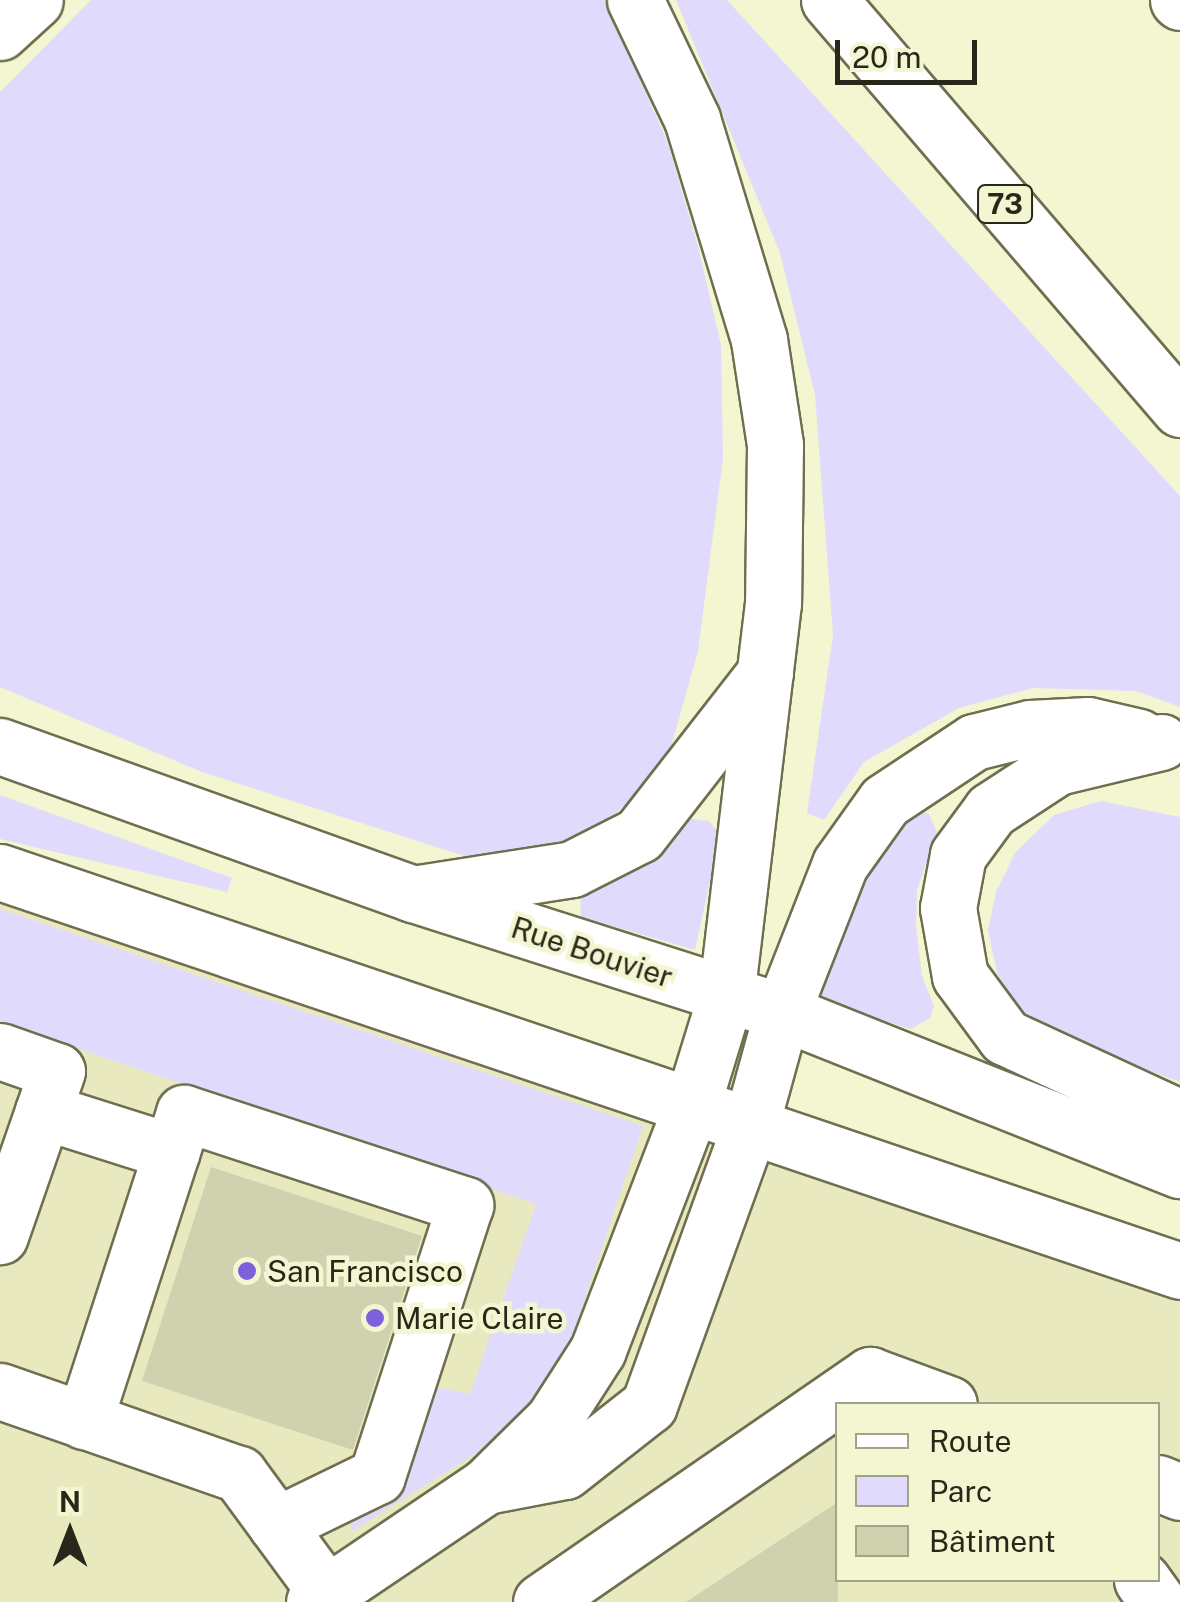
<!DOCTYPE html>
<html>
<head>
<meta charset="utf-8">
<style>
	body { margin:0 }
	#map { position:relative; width:1180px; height:1602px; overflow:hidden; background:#f4f5d1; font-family:"Public Sans",sans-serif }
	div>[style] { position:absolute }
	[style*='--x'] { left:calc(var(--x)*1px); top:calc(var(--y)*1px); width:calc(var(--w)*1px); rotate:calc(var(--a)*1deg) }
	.built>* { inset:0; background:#e8e9be }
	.green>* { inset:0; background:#e0dbfd }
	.building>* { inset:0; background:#d0d1ae }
	.roads { filter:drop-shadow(2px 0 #6f6f50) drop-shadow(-2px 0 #6f6f50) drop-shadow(0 2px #6f6f50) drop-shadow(0 -2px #6f6f50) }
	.minor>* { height:55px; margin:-27.5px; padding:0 27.5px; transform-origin:27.5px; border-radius:27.5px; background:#fff }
	.major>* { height:55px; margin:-27.5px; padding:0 27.5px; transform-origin:27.5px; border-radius:27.5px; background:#fff }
	.highway>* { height:55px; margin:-27.5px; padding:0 27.5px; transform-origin:27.5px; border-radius:27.5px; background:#fff }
	.dots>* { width:28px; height:28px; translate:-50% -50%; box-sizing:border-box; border:5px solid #f4f5d1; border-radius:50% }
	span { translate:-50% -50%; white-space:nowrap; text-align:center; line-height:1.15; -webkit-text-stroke:9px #f4f5d1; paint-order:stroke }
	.shield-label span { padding:2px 8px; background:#f4f5d1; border:2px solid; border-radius:8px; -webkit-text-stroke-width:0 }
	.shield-label { font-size:28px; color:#28281a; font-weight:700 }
	.street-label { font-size:30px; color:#28281a }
	.poi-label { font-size:30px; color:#28281a }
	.left { translate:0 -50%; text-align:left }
	.legend { position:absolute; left:835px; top:1402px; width:325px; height:180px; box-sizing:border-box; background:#f4f5d1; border:2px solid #a2a388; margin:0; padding:12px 18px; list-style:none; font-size:30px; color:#28281a }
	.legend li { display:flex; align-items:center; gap:20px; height:50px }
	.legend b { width:50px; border:2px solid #a2a388 }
	.north { position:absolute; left:20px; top:1482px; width:100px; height:100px; -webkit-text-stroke:8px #f4f5d1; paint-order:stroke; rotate:0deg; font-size:28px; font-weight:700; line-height:40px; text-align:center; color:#28281a }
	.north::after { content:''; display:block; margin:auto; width:35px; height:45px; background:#28281a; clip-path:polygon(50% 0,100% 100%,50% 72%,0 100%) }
	.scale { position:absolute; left:835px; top:40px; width:142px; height:45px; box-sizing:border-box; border:5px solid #28281a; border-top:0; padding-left:12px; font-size:30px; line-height:35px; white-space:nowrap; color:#28281a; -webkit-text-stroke:8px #f4f5d1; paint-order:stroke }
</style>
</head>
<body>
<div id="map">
	<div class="built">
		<div style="clip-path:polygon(evenodd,0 872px,1180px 1271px,1180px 1602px,0 1602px,0 872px,838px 1404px,1158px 1404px,1158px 1580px,838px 1580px,838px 1404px)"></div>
	</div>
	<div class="green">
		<div style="clip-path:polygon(91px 0,604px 0,668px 143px,698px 246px,721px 345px,723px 458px,698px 651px,671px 747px,641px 790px,605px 823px,566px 844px,480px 861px,202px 772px,0 687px,0 92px)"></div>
		<div style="clip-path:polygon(676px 0,727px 0,1180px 496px,1180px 707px,1136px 691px,1033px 688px,959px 708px,864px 762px,824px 820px,807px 813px,833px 635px,815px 395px,780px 253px)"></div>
		<div style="clip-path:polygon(0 795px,232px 878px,227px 892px,0 839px)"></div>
		<div style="clip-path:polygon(1101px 801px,1180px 817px,1180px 1082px,1080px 1044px,1021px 1011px,997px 973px,988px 930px,996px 892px,1015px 853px,1054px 815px)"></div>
		<div style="clip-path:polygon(910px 809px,929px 814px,937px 832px,917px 890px,916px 926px,922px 976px,934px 1006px,930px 1018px,911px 1029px,819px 1001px,857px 879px)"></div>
		<div style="clip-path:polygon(685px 818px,709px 821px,720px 835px,695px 950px,581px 917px,580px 888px)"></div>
		<div style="clip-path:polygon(0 909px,643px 1126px,561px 1369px,529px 1420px,352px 1531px,351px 1520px,402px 1482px,434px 1387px,470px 1394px,536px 1204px,0 1022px)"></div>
	</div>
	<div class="building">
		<div style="clip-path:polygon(211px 1167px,422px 1236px,353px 1450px,142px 1381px)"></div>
		<div style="clip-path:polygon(838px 1502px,838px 1602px,686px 1602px)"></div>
	</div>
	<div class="roads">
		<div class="minor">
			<div style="--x:0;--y:746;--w:439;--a:19.7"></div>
			<div style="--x:413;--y:894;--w:387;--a:17.7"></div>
			<div style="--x:782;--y:1012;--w:428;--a:21.7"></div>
			<div style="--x:0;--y:872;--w:1246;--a:18.68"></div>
			<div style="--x:726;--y:995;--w:112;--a:107.1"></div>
			<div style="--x:693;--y:1102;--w:266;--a:111"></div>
			<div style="--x:598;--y:1350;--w:83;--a:122.7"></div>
			<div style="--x:553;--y:1420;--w:94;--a:135.4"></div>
			<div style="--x:486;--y:1486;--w:80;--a:-10.8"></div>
			<div style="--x:565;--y:1471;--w:107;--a:-38.2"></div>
			<div style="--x:649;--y:1405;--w:302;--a:-70.1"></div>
			<div style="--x:752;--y:1121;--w:113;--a:-74.6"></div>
			<div style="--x:0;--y:1051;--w:60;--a:19.3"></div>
			<div style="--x:57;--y:1071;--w:175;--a:109.1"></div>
			<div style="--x:43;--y:1111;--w:135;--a:17.6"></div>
			<div style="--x:0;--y:1391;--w:253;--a:19.2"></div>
			<div style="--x:239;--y:1474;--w:159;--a:53.7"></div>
			<div style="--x:84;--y:1421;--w:324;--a:-72"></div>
			<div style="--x:184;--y:1113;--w:296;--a:18.1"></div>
			<div style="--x:465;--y:1205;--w:285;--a:108"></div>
			<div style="--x:377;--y:1476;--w:112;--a:154.1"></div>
			<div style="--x:1158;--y:1483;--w:24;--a:22"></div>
			<div style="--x:1142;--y:1580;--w:27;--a:54"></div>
			<div style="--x:314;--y:1602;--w:207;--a:-34"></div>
			<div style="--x:541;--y:1602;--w:400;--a:-34.6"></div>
			<div style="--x:870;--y:1375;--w:84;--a:20.2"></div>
		</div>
		<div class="major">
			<div style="--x:0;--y:32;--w:47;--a:-42.4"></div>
		</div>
		<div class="highway">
			<div style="--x:635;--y:0;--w:132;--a:64.4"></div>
			<div style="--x:692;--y:119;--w:231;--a:73.1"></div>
			<div style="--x:759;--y:340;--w:106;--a:81.3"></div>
			<div style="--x:775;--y:445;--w:158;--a:90.7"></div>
			<div style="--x:773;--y:603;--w:395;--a:96.8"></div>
			<div style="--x:829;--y:0;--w:539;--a:49.36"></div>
			<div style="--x:1178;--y:0;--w:3;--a:45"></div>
			<div style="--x:1161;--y:742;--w:107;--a:166.5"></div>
			<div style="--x:1057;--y:767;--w:79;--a:146.9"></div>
			<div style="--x:991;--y:810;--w:56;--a:126.3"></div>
			<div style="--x:958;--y:855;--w:54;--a:100.7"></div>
			<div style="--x:948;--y:908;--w:69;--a:80"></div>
			<div style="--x:960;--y:976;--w:76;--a:53.6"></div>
			<div style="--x:1005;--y:1037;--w:193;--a:24.8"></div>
			<div style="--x:413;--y:894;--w:161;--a:-8.9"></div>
			<div style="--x:572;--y:869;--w:75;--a:-26.9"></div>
			<div style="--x:639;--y:835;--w:205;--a:-52.1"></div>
			<div style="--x:782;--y:1012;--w:159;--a:-68.6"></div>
			<div style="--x:840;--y:864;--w:77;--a:-54.5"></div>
			<div style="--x:885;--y:801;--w:107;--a:-33.5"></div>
			<div style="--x:974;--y:742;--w:58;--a:-14"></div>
			<div style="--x:1030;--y:728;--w:58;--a:-3"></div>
			<div style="--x:1088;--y:725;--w:52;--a:13.2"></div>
		</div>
	</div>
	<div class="dots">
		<div style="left:247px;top:1271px;background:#7f60db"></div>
		<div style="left:375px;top:1318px;background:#7f60db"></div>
	</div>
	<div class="shield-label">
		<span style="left:1005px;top:204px">73</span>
	</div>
	<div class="street-label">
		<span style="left:592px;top:952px;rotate:18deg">Rue Bouvier</span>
	</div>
	<div class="poi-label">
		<span class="left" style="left:267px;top:1271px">San Francisco</span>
		<span class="left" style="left:395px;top:1318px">Marie Claire</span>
	</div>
	<ul class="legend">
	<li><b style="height:12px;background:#fff"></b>Route</li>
	<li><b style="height:28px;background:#e0dbfd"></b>Parc</li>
	<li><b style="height:28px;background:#d0d1ae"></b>Bâtiment</li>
	</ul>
	<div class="north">N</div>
	<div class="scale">20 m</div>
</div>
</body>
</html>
